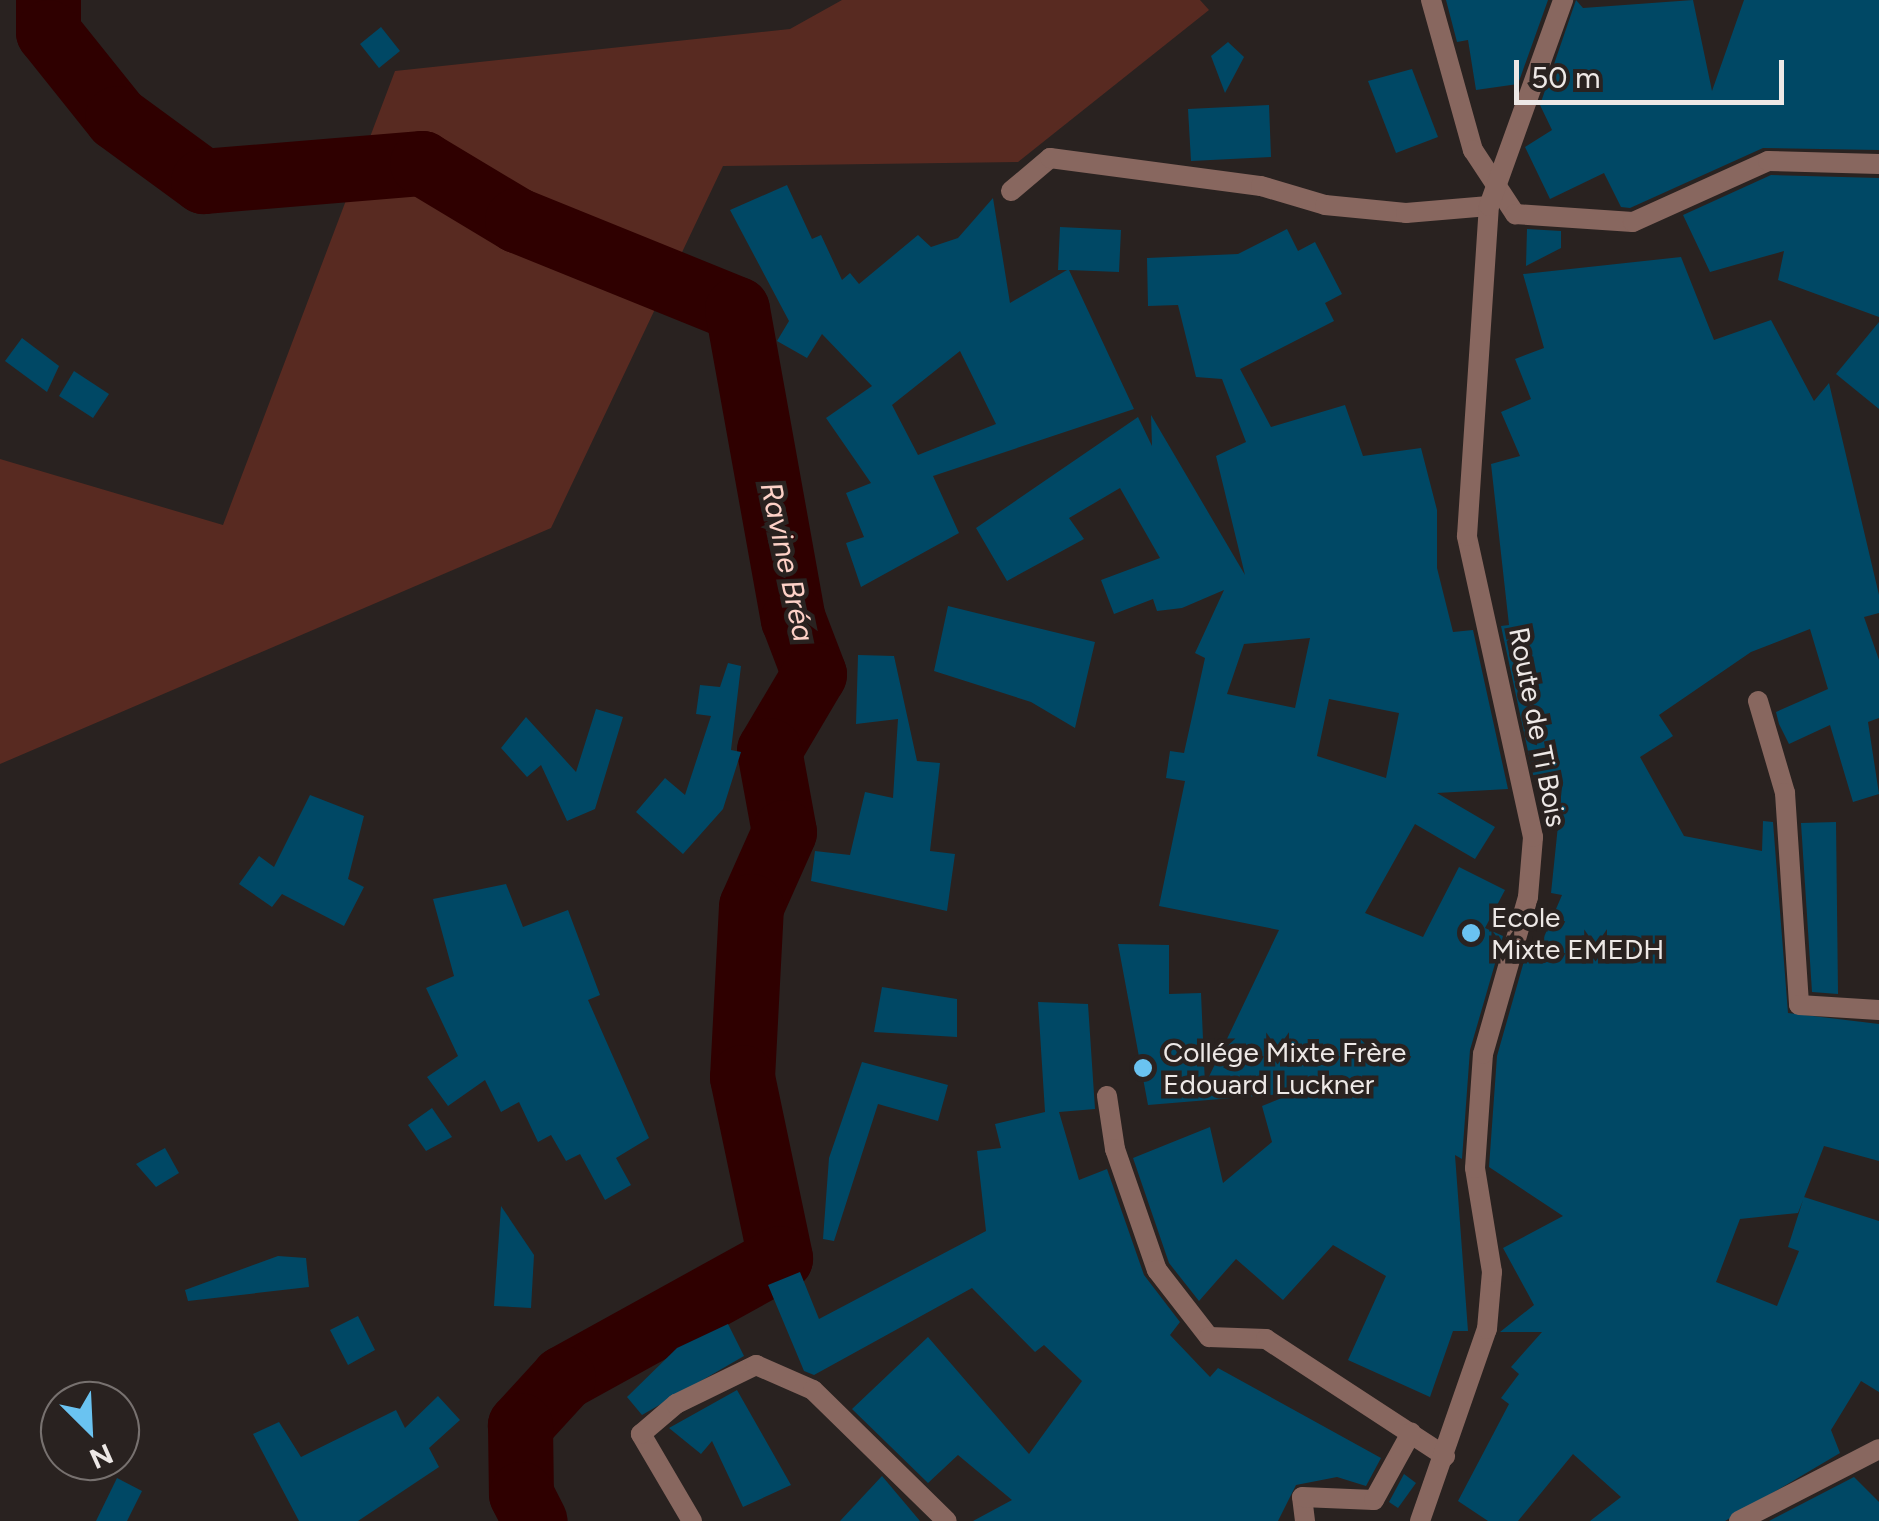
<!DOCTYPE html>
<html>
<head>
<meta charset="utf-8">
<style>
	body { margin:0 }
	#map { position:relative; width:1879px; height:1521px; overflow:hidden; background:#292220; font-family:Figtree,sans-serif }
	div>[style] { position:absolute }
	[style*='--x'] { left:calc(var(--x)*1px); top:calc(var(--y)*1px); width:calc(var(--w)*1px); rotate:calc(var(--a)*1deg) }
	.green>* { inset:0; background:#582a21 }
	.river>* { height:65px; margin:-32.5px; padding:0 32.5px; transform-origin:32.5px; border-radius:32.5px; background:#2f0000 }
	.building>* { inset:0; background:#004865 }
	.street>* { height:20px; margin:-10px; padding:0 10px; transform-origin:10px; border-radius:10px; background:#88675f }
	.dots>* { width:28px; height:28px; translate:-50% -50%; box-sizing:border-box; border:5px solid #292220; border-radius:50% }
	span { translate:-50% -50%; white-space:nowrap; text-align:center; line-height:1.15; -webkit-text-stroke:9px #292220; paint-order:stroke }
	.street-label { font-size:28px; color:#ede8e6 }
	.poi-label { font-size:28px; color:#ede8e6 }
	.left { translate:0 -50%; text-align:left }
	.water-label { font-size:30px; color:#fdd1c7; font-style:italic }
	.north { position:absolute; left:40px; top:1381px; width:100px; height:100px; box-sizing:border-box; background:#292220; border:2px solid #77716f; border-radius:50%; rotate:156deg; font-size:28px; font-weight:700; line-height:40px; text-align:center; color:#ede8e6 }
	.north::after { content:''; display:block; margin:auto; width:35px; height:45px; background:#6ac3f1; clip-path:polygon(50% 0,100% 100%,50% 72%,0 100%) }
	.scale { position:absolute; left:1514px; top:60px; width:270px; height:45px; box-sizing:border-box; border:5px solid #ede8e6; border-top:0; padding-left:12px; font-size:30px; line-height:35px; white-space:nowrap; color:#ede8e6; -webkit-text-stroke:8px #292220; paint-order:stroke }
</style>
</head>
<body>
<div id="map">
	<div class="green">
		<div style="clip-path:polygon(842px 0,1200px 0,1209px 10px,1018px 162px,723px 166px,551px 528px,0 764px,0 459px,223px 525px,395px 71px,790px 29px)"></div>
	</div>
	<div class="river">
		<div style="--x:48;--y:0;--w:32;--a:90"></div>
		<div style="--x:48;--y:32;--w:110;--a:51.3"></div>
		<div style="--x:117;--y:118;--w:107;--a:36.2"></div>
		<div style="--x:203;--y:181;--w:220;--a:-4.7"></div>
		<div style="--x:422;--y:163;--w:111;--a:31"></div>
		<div style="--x:517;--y:220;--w:237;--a:22"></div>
		<div style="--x:737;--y:309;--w:315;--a:79.8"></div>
		<div style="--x:793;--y:619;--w:59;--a:69.1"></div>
		<div style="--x:814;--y:674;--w:88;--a:120.6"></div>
		<div style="--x:769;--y:750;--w:83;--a:79.6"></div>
		<div style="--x:784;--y:832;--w:81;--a:114"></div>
		<div style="--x:751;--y:906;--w:171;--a:93"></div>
		<div style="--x:742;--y:1077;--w:185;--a:78.1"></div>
		<div style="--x:780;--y:1258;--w:248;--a:151.1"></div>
		<div style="--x:563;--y:1378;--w:64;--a:132.5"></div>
		<div style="--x:520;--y:1425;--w:69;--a:89.2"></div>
		<div style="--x:521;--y:1494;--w:30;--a:63"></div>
	</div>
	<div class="building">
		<div style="clip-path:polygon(1446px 0,1548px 0,1518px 84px,1476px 90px,1468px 40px,1457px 42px)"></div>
		<div style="clip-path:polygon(1576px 0,1583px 8px,1693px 0,1712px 91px,1744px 0,1879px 0,1879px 150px,1763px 148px,1630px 208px,1621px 207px,1604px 173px,1550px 199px,1525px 147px,1552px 130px,1540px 105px)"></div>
		<div style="clip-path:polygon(381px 27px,400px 51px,379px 68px,360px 44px)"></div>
		<div style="clip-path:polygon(1228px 42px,1244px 57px,1225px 93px,1211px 56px)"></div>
		<div style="clip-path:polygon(1412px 69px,1438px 137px,1396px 153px,1368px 81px)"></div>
		<div style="clip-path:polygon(1269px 105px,1271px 157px,1191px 161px,1188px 109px)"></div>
		<div style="clip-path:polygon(1771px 175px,1879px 178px,1879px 317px,1778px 280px,1784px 251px,1710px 272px,1683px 215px)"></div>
		<div style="clip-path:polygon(evenodd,787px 185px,812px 239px,821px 235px,842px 280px,850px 273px,859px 284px,918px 235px,931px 247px,958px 238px,993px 198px,1010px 303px,1067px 270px,1058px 270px,1060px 227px,1121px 230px,1119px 272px,1069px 270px,1134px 409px,933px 476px,959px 533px,861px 587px,846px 543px,864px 537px,846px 493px,871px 483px,826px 418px,872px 386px,822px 334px,807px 358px,777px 341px,789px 321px,730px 210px,787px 185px,960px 351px,996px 424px,918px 455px,892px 405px,960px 351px)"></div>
		<div style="clip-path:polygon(evenodd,1287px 229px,1298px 251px,1315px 242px,1342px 294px,1325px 303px,1334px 321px,1240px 369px,1271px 427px,1345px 405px,1363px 456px,1421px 448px,1437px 510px,1437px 568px,1453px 632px,1473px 630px,1508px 789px,1437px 793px,1495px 827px,1475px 859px,1415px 824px,1365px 913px,1423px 937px,1459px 867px,1505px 890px,1485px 928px,1503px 936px,1470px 1050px,1462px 1159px,1455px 1155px,1468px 1331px,1453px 1331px,1430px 1397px,1348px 1360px,1386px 1276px,1333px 1245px,1283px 1300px,1236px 1259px,1199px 1301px,1169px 1263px,1133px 1158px,1210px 1127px,1223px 1183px,1272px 1142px,1262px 1106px,1294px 1093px,1148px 1105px,1118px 944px,1169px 945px,1169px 994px,1201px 993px,1205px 1085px,1279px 930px,1159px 906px,1185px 781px,1166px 778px,1170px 751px,1184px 753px,1205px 658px,1195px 653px,1224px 590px,1182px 608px,1157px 611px,1153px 599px,1114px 614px,1101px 580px,1160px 558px,1120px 488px,1069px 518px,1084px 539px,1007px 581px,976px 528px,1138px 417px,1152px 446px,1151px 415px,1245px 575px,1216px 456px,1246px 442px,1222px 379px,1196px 377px,1178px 305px,1148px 306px,1147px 258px,1238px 254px,1287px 229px,1310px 638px,1295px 708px,1227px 694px,1244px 644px,1310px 638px,1287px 229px,1329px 699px,1399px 713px,1386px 778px,1317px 756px,1329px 699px)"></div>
		<div style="clip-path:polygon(1527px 229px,1561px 231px,1561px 248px,1526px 266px)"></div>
		<div style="clip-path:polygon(1681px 257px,1714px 340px,1771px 320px,1814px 401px,1829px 383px,1879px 595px,1879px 613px,1864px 617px,1879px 660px,1879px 718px,1868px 722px,1879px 794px,1853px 802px,1830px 725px,1789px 744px,1779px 724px,1776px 712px,1828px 689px,1810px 629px,1751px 652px,1659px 715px,1673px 736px,1640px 757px,1684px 836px,1762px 851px,1763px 821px,1773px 822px,1788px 1013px,1879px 1024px,1879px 1161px,1824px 1146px,1798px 1213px,1740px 1219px,1716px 1282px,1777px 1306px,1799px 1251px,1788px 1247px,1804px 1197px,1879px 1221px,1879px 1392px,1861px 1381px,1831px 1430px,1840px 1453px,1725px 1521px,1590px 1521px,1621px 1497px,1573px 1454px,1518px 1521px,1488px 1521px,1458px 1501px,1509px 1404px,1501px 1398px,1519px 1374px,1511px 1367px,1542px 1332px,1500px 1332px,1534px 1305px,1503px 1248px,1563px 1216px,1489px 1167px,1497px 1056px,1528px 947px,1538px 951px,1562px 895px,1551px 893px,1562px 787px,1536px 788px,1501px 626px,1509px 625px,1491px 464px,1520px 456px,1501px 412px,1531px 399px,1515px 359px,1544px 348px,1523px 274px)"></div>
		<div style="clip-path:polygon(1879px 322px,1879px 409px,1836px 374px)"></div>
		<div style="clip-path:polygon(22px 338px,59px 366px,47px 392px,5px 361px)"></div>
		<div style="clip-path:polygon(74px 371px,109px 394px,93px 418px,59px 396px)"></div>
		<div style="clip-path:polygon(948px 606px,1095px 642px,1075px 728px,1031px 702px,934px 671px)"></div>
		<div style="clip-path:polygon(858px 655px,894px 656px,917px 761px,940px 763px,930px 851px,955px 854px,947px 911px,811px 881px,815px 851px,850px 855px,865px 792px,893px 798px,898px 719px,856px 724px)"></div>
		<div style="clip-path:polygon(728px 663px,741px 666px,731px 750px,741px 752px,723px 809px,683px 854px,636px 812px,665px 778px,685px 795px,711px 716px,696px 714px,700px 685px,720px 687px)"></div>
		<div style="clip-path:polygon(596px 709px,623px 717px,595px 809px,567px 821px,541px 765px,527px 777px,501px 748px,526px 717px,576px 772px)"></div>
		<div style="clip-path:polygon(310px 795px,364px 816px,348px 879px,364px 887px,344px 926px,282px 894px,272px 907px,239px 884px,259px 856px,274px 867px)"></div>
		<div style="clip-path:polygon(1836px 822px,1838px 994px,1812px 992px,1801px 823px)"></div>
		<div style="clip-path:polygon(506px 884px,523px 927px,568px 910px,600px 995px,588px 1000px,649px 1138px,616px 1158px,631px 1185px,605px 1200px,580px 1154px,566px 1161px,551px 1135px,538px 1142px,519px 1102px,501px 1112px,485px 1080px,448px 1106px,427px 1077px,458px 1056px,426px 988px,454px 976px,433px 899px)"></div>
		<div style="clip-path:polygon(882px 987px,957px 999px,957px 1037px,874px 1032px)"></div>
		<div style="clip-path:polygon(1038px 1002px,1088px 1004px,1095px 1109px,1059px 1112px,1079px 1180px,1107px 1169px,1144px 1275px,1180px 1322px,1170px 1335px,1210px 1377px,1218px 1368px,1381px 1458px,1366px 1486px,1337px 1477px,1296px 1485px,1278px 1521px,973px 1521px,1012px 1500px,958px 1455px,928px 1483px,852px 1409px,928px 1337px,1029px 1454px,1082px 1381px,1044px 1345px,1035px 1352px,972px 1288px,814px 1375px,804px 1371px,768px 1285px,800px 1272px,819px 1319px,986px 1231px,977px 1151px,1001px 1148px,995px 1124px,1045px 1112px)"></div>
		<div style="clip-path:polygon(862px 1062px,948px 1085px,938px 1121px,878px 1104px,834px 1241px,823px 1239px,829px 1158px)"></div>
		<div style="clip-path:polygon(432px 1108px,452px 1137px,426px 1151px,408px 1125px)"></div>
		<div style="clip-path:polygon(165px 1148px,179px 1173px,156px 1187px,136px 1164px)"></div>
		<div style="clip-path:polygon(501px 1206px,534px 1255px,531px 1308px,494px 1306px)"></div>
		<div style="clip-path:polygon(278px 1256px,306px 1258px,309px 1287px,188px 1301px,185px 1290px)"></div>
		<div style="clip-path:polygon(358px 1316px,375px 1350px,348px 1365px,330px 1330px)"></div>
		<div style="clip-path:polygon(728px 1324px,744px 1356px,642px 1415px,627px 1397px,677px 1348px)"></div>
		<div style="clip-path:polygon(737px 1390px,791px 1485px,743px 1507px,712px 1441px,701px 1454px,669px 1428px)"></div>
		<div style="clip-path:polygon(438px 1396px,460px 1420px,429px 1448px,439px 1467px,358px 1521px,299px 1521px,253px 1434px,279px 1422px,301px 1457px,396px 1410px,405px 1428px)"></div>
		<div style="clip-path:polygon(1404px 1474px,1416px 1483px,1398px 1508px,1389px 1502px)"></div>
		<div style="clip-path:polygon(882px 1476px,920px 1521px,840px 1521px)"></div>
		<div style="clip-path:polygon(1854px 1477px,1879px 1502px,1879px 1521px,1769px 1521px)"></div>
		<div style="clip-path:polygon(117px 1478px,142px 1491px,127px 1521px,96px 1521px)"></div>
	</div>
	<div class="street">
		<div style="--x:1431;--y:0;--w:156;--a:74.4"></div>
		<div style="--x:1473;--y:150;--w:77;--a:56.7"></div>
		<div style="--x:1515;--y:214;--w:118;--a:3.9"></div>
		<div style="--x:1633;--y:222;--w:148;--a:-24.3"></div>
		<div style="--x:1768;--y:161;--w:111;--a:1.5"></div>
		<div style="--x:1011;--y:191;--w:51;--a:-40.2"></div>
		<div style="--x:1050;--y:158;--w:213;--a:7.6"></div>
		<div style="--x:1261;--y:186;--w:67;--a:16.5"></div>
		<div style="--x:1325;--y:205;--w:81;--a:5.6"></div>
		<div style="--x:1406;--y:213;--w:83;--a:-4.8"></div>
		<div style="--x:1758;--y:701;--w:96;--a:73.6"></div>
		<div style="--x:1785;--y:793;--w:212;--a:86.2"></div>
		<div style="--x:1799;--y:1005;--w:80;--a:3.6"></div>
		<div style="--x:1107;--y:1096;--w:54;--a:81.4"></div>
		<div style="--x:1115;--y:1149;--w:128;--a:70.9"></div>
		<div style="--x:1157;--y:1270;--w:85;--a:52.2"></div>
		<div style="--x:1209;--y:1337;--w:57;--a:2"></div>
		<div style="--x:1266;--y:1339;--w:214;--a:33.2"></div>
		<div style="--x:692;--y:1521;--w:101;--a:-120.4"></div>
		<div style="--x:641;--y:1434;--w:46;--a:-40.6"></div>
		<div style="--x:676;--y:1404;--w:89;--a:-26"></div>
		<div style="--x:756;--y:1365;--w:62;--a:23.7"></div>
		<div style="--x:813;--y:1390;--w:187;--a:44.4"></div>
		<div style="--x:1305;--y:1521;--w:24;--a:-97"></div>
		<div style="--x:1302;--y:1497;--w:72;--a:2.4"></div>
		<div style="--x:1374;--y:1500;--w:77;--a:-61.1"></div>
		<div style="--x:1420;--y:1521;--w:203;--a:-70.8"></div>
		<div style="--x:1487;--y:1329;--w:57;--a:-85"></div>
		<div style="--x:1492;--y:1272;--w:105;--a:-99.3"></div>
		<div style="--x:1475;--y:1168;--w:114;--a:-86"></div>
		<div style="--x:1483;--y:1054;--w:163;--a:-74"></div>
		<div style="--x:1528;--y:897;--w:60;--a:-85.2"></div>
		<div style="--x:1533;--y:837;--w:308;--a:-102.4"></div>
		<div style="--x:1467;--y:536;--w:331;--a:-86.2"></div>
		<div style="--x:1489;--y:206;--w:219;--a:-70.2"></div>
		<div style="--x:1739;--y:1521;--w:157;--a:-27.2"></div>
	</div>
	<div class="dots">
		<div style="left:1471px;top:933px;background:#6ac3f1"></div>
		<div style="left:1143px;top:1068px;background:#6ac3f1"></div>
	</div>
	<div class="street-label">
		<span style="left:1538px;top:727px;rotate:79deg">Route de Ti Bois</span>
	</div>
	<div class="poi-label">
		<span class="left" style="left:1491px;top:933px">Ecole<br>Mixte EMEDH</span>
		<span class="left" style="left:1163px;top:1068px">Collége Mixte Frère<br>Edouard Luckner</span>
	</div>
	<div class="water-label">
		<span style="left:787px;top:562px;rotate:78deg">Ravine Bréa</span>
	</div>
	<div class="north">N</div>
	<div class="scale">50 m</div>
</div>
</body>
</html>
